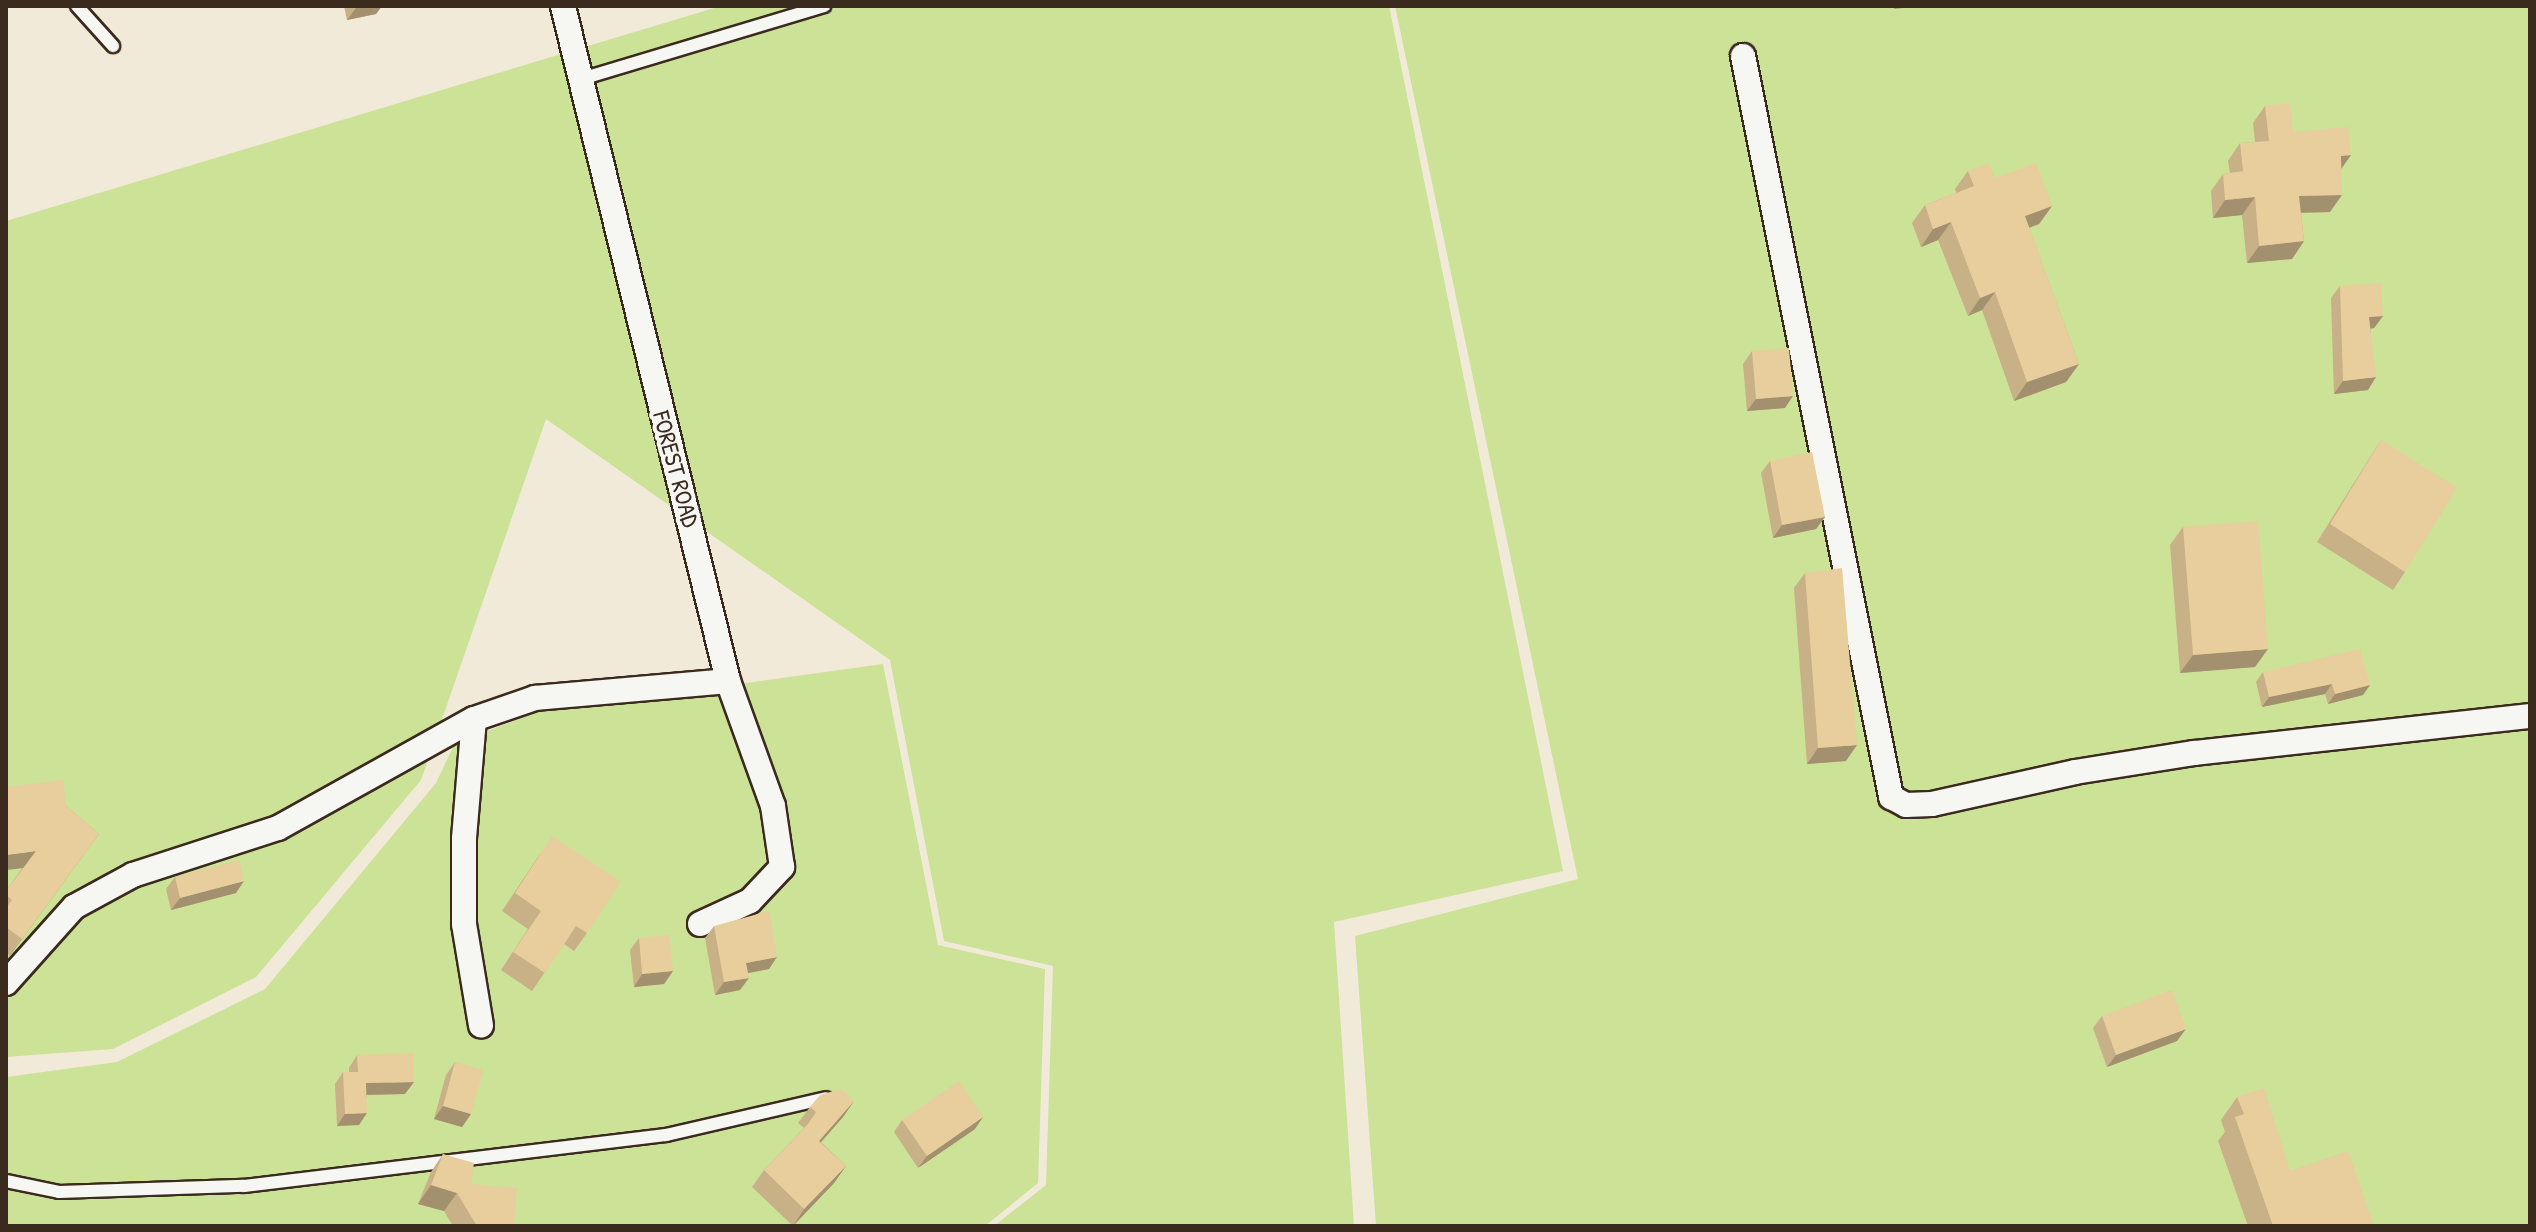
<!DOCTYPE html>
<html>
<head>
<meta charset="utf-8">
<style>
	body { margin:0 }
	#map { position:relative; width:2536px; height:1232px; overflow:hidden; background:#f2ead8; font-family:"Patrick Hand",sans-serif }
	div>[style] { position:absolute }
	[style*='--x'] { left:calc(var(--x)*1px); top:calc(var(--y)*1px); width:calc(var(--w)*1px); rotate:calc(var(--a)*1deg) }
	.green>* { inset:0; background:#cbe297 }
	.roads { filter:drop-shadow(2px 0 #3b2a1e) drop-shadow(-2px 0 #3b2a1e) drop-shadow(0 2px #3b2a1e) drop-shadow(0 -2px #3b2a1e) }
	.lane>* { height:12px; margin:-6px; padding:0 6px; transform-origin:6px; border-radius:6px; background:#f6f6f2 }
	.street>* { height:24px; margin:-12px; padding:0 12px; transform-origin:12px; border-radius:12px; background:#f6f6f2 }
	.wall>* { inset:0; background:#c8b087 }
	.shaded-wall>* { inset:0; background:#a2906e }
	.building>* { inset:0; background:#e8cd9d }
	span { translate:-50% -50%; white-space:nowrap; text-align:center; line-height:1.15; -webkit-text-stroke:8px #f6f6f2; paint-order:stroke }
	.street-label { font-size:24px; color:#3b2a1e }
	.frame { position:absolute; inset:0; border:8px solid #3b2a1e; pointer-events:none }
</style>
</head>
<body>
<div id="map">
	<div class="green">
		<div style="clip-path:polygon(721px 6px,1389px 6px,1563px 871px,1334px 922px,1354px 1226px,994px 1226px,1046px 1185px,1053px 966px,944px 941px,890px 660px,546px 419px,421px 780px,256px 977px,113px 1049px,6px 1057px,6px 221px)"></div>
		<div style="clip-path:polygon(1395px 6px,2530px 6px,2530px 1226px,1376px 1226px,1355px 936px,1578px 879px)"></div>
		<div style="clip-path:polygon(883px 664px,938px 945px,1045px 969px,1038px 1183px,985px 1226px,6px 1226px,6px 1077px,117px 1062px,265px 989px,436px 783px,455px 743px,538px 712px)"></div>
	</div>
	<div class="roads">
		<div class="lane">
			<div style="--x:77;--y:6;--w:54;--a:48"></div>
			<div style="--x:581;--y:79;--w:254;--a:-16.7"></div>
			<div style="--x:6;--y:1181;--w:54;--a:11.7"></div>
			<div style="--x:59;--y:1192;--w:185;--a:-1.9"></div>
			<div style="--x:244;--y:1186;--w:425;--a:-6.9"></div>
			<div style="--x:666;--y:1135;--w:164;--a:-13"></div>
		</div>
		<div class="street">
			<div style="--x:1743;--y:56;--w:756;--a:78.7"></div>
			<div style="--x:1891;--y:797;--w:17;--a:28"></div>
			<div style="--x:1906;--y:805;--w:26;--a:-2"></div>
			<div style="--x:1932;--y:804;--w:147;--a:-12.6"></div>
			<div style="--x:2075;--y:772;--w:121;--a:-9.1"></div>
			<div style="--x:2194;--y:753;--w:338;--a:-6.3"></div>
			<div style="--x:474;--y:719;--w:120;--a:94.8"></div>
			<div style="--x:464;--y:839;--w:85;--a:90"></div>
			<div style="--x:464;--y:924;--w:103;--a:80.5"></div>
			<div style="--x:700;--y:924;--w:55;--a:-24.7"></div>
			<div style="--x:750;--y:901;--w:47;--a:-46.7"></div>
			<div style="--x:782;--y:867;--w:62;--a:-98.4"></div>
			<div style="--x:773;--y:806;--w:133;--a:-109.8"></div>
			<div style="--x:6;--y:983;--w:102;--a:-48.2"></div>
			<div style="--x:74;--y:907;--w:67;--a:-28.5"></div>
			<div style="--x:133;--y:875;--w:152;--a:-18"></div>
			<div style="--x:278;--y:828;--w:224;--a:-29.1"></div>
			<div style="--x:474;--y:719;--w:65;--a:-19"></div>
			<div style="--x:535;--y:698;--w:194;--a:-5"></div>
			<div style="--x:728;--y:681;--w:695;--a:-103.74"></div>
		</div>
	</div>
	<div class="wall">
		<div style="clip-path:polygon(344px 6px,382px 6px,376px 14px,347px 20px)"></div>
		<div style="clip-path:polygon(2265px 106px,2293px 132px,2351px 155px,2341px 168px,2330px 212px,2301px 213px,2304px 241px,2292px 259px,2247px 263px,2242px 215px,2213px 218px,2211px 191px,2223px 174px,2230px 173px,2228px 161px,2240px 143px,2255px 142px,2253px 123px)"></div>
		<div style="clip-path:polygon(1968px 171px,1995px 178px,2052px 206px,2039px 224px,2029px 228px,2079px 364px,2066px 382px,2014px 401px,1982px 310px,1968px 316px,1938px 240px,1921px 247px,1912px 223px,1925px 205px,1956px 193px,1955px 189px)"></div>
		<div style="clip-path:polygon(2340px 286px,2383px 316px,2374px 328px,2371px 329px,2368px 390px,2334px 394px,2331px 298px)"></div>
		<div style="clip-path:polygon(1752px 351px,1785px 408px,1747px 411px,1743px 364px)"></div>
		<div style="clip-path:polygon(2381px 440px,2405px 572px,2393px 590px,2317px 542px,2369px 459px)"></div>
		<div style="clip-path:polygon(1770px 461px,1825px 517px,1816px 529px,1773px 538px,1761px 473px)"></div>
		<div style="clip-path:polygon(2183px 527px,2255px 667px,2180px 673px,2170px 545px)"></div>
		<div style="clip-path:polygon(1805px 573px,1846px 761px,1807px 764px,1794px 588px)"></div>
		<div style="clip-path:polygon(2263px 672px,2370px 685px,2363px 695px,2328px 704px,2325px 694px,2262px 707px,2256px 682px)"></div>
		<div style="clip-path:polygon(66px 806px,99px 834px,10px 956px,6px 952px,6px 891px)"></div>
		<div style="clip-path:polygon(540px 854px,587px 933px,574px 951px,564px 944px,532px 991px,501px 970px,528px 929px,502px 911px)"></div>
		<div style="clip-path:polygon(175px 877px,236px 893px,171px 910px,166px 889px)"></div>
		<div style="clip-path:polygon(714px 926px,769px 969px,748px 973px,740px 990px,715px 995px,705px 938px)"></div>
		<div style="clip-path:polygon(639px 938px,673px 971px,664px 984px,634px 987px,630px 950px)"></div>
		<div style="clip-path:polygon(2102px 1016px,2177px 1041px,2107px 1067px,2093px 1028px)"></div>
		<div style="clip-path:polygon(357px 1055px,405px 1094px,367px 1095px,359px 1125px,337px 1126px,335px 1084px,343px 1072px,349px 1072px,349px 1068px)"></div>
		<div style="clip-path:polygon(455px 1062px,471px 1114px,462px 1127px,434px 1119px,446px 1075px)"></div>
		<div style="clip-path:polygon(2237px 1097px,2290px 1171px,2374px 1226px,2248px 1226px,2218px 1141px,2225px 1132px,2221px 1120px)"></div>
		<div style="clip-path:polygon(854px 1101px,843px 1117px,821px 1142px,846px 1166px,834px 1183px,793px 1226px,752px 1187px,764px 1170px,804px 1128px,798px 1123px,810px 1107px)"></div>
		<div style="clip-path:polygon(902px 1120px,975px 1129px,918px 1168px,894px 1132px)"></div>
		<div style="clip-path:polygon(443px 1154px,471px 1184px,514px 1226px,453px 1226px,444px 1211px,418px 1204px,431px 1172px)"></div>
	</div>
	<div class="shaded-wall">
		<div style="clip-path:polygon(365px 6px,382px 6px,376px 14px,347px 20px,356px 8px)"></div>
		<div style="clip-path:polygon(1896px 6px,1921px 6px,1894px 9px)"></div>
		<div style="clip-path:polygon(2351px 155px,2339px 172px,2341px 156px)"></div>
		<div style="clip-path:polygon(2342px 195px,2330px 212px,2287px 213px,2299px 196px)"></div>
		<div style="clip-path:polygon(2255px 197px,2242px 215px,2213px 218px,2225px 200px)"></div>
		<div style="clip-path:polygon(2052px 206px,2039px 224px,2012px 234px,2025px 216px)"></div>
		<div style="clip-path:polygon(1951px 222px,1938px 240px,1921px 247px,1933px 229px)"></div>
		<div style="clip-path:polygon(2304px 241px,2292px 259px,2247px 263px,2259px 246px)"></div>
		<div style="clip-path:polygon(1995px 292px,1982px 310px,1968px 316px,1980px 298px)"></div>
		<div style="clip-path:polygon(2383px 316px,2374px 328px,2361px 329px,2369px 317px)"></div>
		<div style="clip-path:polygon(2079px 364px,2066px 382px,2014px 401px,2027px 382px)"></div>
		<div style="clip-path:polygon(2376px 377px,2368px 390px,2334px 394px,2343px 381px)"></div>
		<div style="clip-path:polygon(1793px 396px,1785px 408px,1747px 411px,1756px 399px)"></div>
		<div style="clip-path:polygon(1825px 517px,1816px 529px,1773px 538px,1782px 525px)"></div>
		<div style="clip-path:polygon(2268px 649px,2255px 667px,2180px 673px,2193px 655px)"></div>
		<div style="clip-path:polygon(2332px 684px,2325px 694px,2262px 707px,2269px 697px)"></div>
		<div style="clip-path:polygon(2370px 685px,2363px 695px,2328px 704px,2335px 694px)"></div>
		<div style="clip-path:polygon(1857px 745px,1846px 761px,1807px 764px,1818px 748px)"></div>
		<div style="clip-path:polygon(36px 851px,24px 868px,6px 870px,6px 855px)"></div>
		<div style="clip-path:polygon(244px 881px,236px 893px,171px 910px,180px 898px)"></div>
		<div style="clip-path:polygon(777px 957px,769px 969px,738px 975px,746px 963px)"></div>
		<div style="clip-path:polygon(673px 971px,664px 984px,634px 987px,642px 974px)"></div>
		<div style="clip-path:polygon(749px 978px,740px 990px,715px 995px,724px 982px)"></div>
		<div style="clip-path:polygon(2186px 1029px,2177px 1041px,2107px 1067px,2116px 1055px)"></div>
		<div style="clip-path:polygon(414px 1082px,405px 1094px,358px 1095px,366px 1083px)"></div>
		<div style="clip-path:polygon(854px 1101px,843px 1117px,808px 1157px,819px 1141px)"></div>
		<div style="clip-path:polygon(443px 1106px,471px 1114px,462px 1127px,434px 1119px)"></div>
		<div style="clip-path:polygon(367px 1113px,359px 1125px,337px 1126px,345px 1114px)"></div>
		<div style="clip-path:polygon(983px 1117px,975px 1129px,918px 1168px,927px 1156px)"></div>
		<div style="clip-path:polygon(846px 1166px,834px 1183px,793px 1226px,804px 1209px)"></div>
		<div style="clip-path:polygon(431px 1185px,457px 1193px,444px 1211px,418px 1204px)"></div>
	</div>
	<div class="building">
		<div style="clip-path:polygon(2290px 103px,2293px 132px,2348px 127px,2351px 155px,2341px 156px,2342px 195px,2299px 196px,2304px 241px,2259px 246px,2255px 197px,2225px 200px,2223px 174px,2243px 171px,2240px 143px,2269px 141px,2265px 106px)"></div>
		<div style="clip-path:polygon(1989px 163px,1995px 178px,2036px 163px,2052px 206px,2025px 216px,2079px 364px,2027px 382px,1995px 292px,1980px 298px,1951px 222px,1933px 229px,1925px 205px,1974px 186px,1968px 171px)"></div>
		<div style="clip-path:polygon(2381px 283px,2383px 316px,2369px 317px,2376px 377px,2343px 381px,2340px 286px)"></div>
		<div style="clip-path:polygon(1789px 348px,1793px 396px,1756px 399px,1752px 351px)"></div>
		<div style="clip-path:polygon(2381px 440px,2457px 488px,2405px 572px,2330px 524px)"></div>
		<div style="clip-path:polygon(1812px 452px,1825px 517px,1782px 525px,1770px 461px)"></div>
		<div style="clip-path:polygon(2258px 521px,2268px 649px,2193px 655px,2183px 527px)"></div>
		<div style="clip-path:polygon(1842px 568px,1857px 745px,1818px 748px,1805px 573px)"></div>
		<div style="clip-path:polygon(2360px 649px,2370px 685px,2335px 694px,2332px 684px,2269px 697px,2263px 672px)"></div>
		<div style="clip-path:polygon(63px 780px,66px 806px,99px 834px,22px 939px,6px 927px,6px 908px,12px 900px,6px 895px,6px 891px,36px 851px,6px 855px,6px 787px)"></div>
		<div style="clip-path:polygon(552px 836px,621px 882px,587px 933px,576px 926px,545px 973px,513px 952px,541px 911px,515px 893px)"></div>
		<div style="clip-path:polygon(239px 860px,244px 881px,180px 898px,175px 877px)"></div>
		<div style="clip-path:polygon(769px 911px,777px 957px,746px 963px,749px 978px,724px 982px,714px 926px)"></div>
		<div style="clip-path:polygon(669px 935px,673px 971px,642px 974px,639px 938px)"></div>
		<div style="clip-path:polygon(2172px 990px,2186px 1029px,2116px 1055px,2102px 1016px)"></div>
		<div style="clip-path:polygon(413px 1053px,414px 1082px,366px 1083px,367px 1113px,345px 1114px,343px 1072px,358px 1072px,357px 1055px)"></div>
		<div style="clip-path:polygon(455px 1062px,483px 1070px,471px 1114px,443px 1106px)"></div>
		<div style="clip-path:polygon(959px 1081px,983px 1117px,927px 1156px,902px 1120px)"></div>
		<div style="clip-path:polygon(2264px 1088px,2290px 1171px,2348px 1151px,2374px 1226px,2273px 1226px,2235px 1117px,2244px 1114px,2237px 1097px)"></div>
		<div style="clip-path:polygon(841px 1089px,854px 1101px,819px 1141px,846px 1166px,804px 1209px,764px 1170px,808px 1124px,816px 1112px,810px 1107px,820px 1095px)"></div>
		<div style="clip-path:polygon(443px 1154px,474px 1163px,471px 1184px,517px 1188px,514px 1226px,477px 1226px,457px 1193px,431px 1185px)"></div>
	</div>
	<div class="street-label">
		<span style="left:676px;top:469px;rotate:75deg">FOREST ROAD</span>
	</div>
	<div class="frame"></div>
</div>
</body>
</html>
